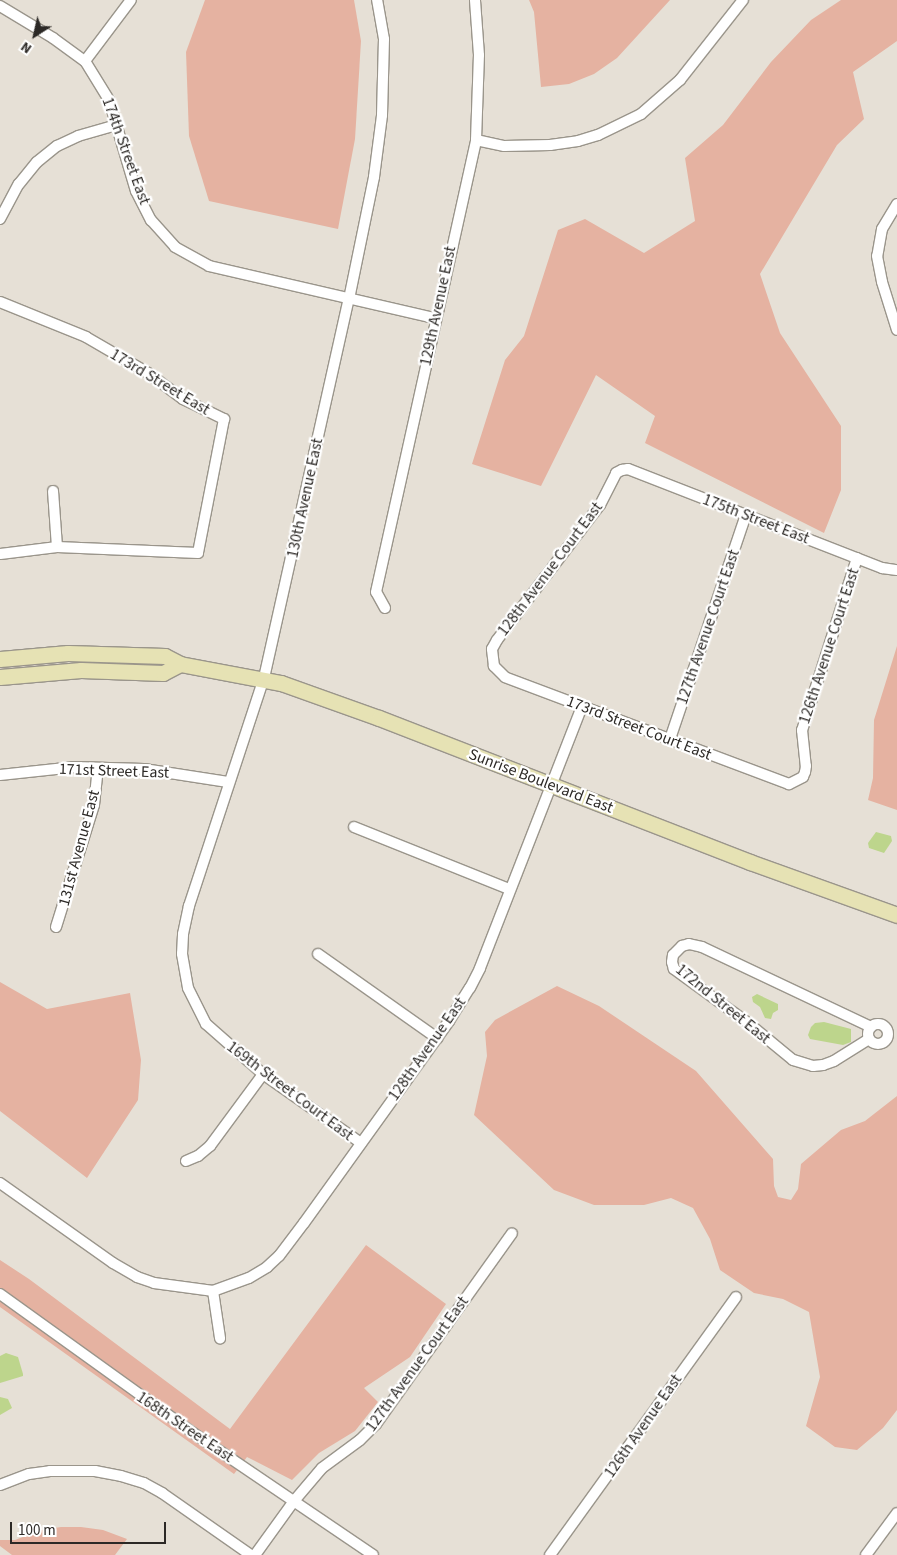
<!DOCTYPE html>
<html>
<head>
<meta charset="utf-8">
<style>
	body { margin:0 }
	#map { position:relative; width:897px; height:1555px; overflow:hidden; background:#e6e0d6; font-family:"Source Sans 3",sans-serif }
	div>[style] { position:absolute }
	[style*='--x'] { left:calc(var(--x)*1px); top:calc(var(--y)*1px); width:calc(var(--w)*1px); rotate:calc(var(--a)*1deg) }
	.green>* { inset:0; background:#e5b2a1 }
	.water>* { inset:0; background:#bdd58c }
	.roads { filter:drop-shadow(1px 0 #9a958b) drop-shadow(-1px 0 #9a958b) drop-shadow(0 1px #9a958b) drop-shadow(0 -1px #9a958b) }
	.street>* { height:10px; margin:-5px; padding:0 5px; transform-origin:5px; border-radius:5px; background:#fff }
	.street>.ring { margin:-5px; padding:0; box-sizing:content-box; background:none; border:10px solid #fff; border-radius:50% }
	.secondary>* { height:15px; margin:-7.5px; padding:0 7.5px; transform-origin:7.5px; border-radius:7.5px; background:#e6e2b4 }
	span { translate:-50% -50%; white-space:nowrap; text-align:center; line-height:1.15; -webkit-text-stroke:4.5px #fff; paint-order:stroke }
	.street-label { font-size:16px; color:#2c2926 }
	.north { position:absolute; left:10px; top:10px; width:50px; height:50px; -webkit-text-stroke:4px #fff; paint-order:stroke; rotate:215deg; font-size:14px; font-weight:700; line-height:20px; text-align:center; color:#2c2926 }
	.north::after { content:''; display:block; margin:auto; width:18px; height:22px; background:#2c2926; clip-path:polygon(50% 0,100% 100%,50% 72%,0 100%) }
	.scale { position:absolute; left:10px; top:1522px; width:156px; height:22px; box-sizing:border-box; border:2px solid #2c2926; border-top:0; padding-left:6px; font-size:15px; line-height:18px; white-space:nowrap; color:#2c2926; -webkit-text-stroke:4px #fff; paint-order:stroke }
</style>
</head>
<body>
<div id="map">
	<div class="green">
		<div style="clip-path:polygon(205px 0,354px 0,361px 41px,355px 139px,338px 229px,209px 201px,189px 136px,186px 52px)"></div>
		<div style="clip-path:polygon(529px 0,670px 0,617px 58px,594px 74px,569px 84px,541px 87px,534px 12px)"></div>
		<div style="clip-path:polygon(841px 0,897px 0,897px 41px,853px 72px,864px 119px,837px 145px,760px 274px,780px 333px,841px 426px,841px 490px,824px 533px,645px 443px,655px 416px,596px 375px,541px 486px,472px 464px,505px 360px,524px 336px,558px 230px,585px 219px,644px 253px,695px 221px,685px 158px,723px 125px,771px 62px,811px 20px)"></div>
		<div style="clip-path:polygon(897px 646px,897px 810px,868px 800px,873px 778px,874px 720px)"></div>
		<div style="clip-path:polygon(0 982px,47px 1009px,130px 993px,141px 1060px,138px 1100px,87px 1178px,0 1111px)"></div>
		<div style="clip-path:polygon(557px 986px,599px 1006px,696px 1071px,773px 1159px,774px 1186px,778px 1197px,791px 1200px,798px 1189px,801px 1164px,841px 1130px,865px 1121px,897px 1096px,897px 1410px,883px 1428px,857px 1450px,835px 1447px,806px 1426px,820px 1377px,809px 1312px,783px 1299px,754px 1293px,720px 1270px,710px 1239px,693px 1208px,671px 1198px,644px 1205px,594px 1205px,554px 1190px,474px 1115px,487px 1056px,485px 1032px,495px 1020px)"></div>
		<div style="clip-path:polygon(366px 1245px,446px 1304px,410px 1357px,364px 1388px,378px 1402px,355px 1431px,319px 1453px,292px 1480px,247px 1457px,234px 1474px,0 1307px,0 1260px,29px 1279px,230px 1429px)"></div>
		<div style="clip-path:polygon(61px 1527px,81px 1527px,103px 1530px,127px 1539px,115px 1555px,12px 1555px,0 1546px,0 1540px,15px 1540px,41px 1530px)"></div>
	</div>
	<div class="water">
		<div style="clip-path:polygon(876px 832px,891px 836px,892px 841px,884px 853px,869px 848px,868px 843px)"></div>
		<div style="clip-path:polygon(757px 994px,778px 1004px,778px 1010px,773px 1013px,771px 1019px,765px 1018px,760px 1007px,753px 1002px,752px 997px)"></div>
		<div style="clip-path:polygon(824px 1022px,851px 1029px,851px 1042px,843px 1045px,810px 1039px,808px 1035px,811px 1027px,815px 1023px)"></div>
		<div style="clip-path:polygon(6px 1353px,18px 1357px,23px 1374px,23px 1376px,0 1383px,0 1356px)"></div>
		<div style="clip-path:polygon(0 1397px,8px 1399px,12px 1408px,0 1415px)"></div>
	</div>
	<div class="roads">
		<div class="street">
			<div style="--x:0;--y:6;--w:62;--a:31.1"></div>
			<div style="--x:53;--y:38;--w:39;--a:36"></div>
			<div style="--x:85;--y:61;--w:46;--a:58.4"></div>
			<div style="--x:109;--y:100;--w:95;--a:73.5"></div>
			<div style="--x:136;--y:191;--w:33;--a:63"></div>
			<div style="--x:151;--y:220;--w:36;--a:48"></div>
			<div style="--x:175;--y:247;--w:39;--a:29"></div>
			<div style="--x:209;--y:266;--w:232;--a:13"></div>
			<div style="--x:85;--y:61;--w:76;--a:-53"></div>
			<div style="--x:476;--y:140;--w:29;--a:12"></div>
			<div style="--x:504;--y:146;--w:46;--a:-1.2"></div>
			<div style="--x:550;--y:145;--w:28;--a:-8"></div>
			<div style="--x:578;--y:141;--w:21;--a:-17"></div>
			<div style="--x:598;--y:135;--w:48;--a:-26"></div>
			<div style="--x:641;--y:114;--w:52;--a:-41.1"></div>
			<div style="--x:680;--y:80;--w:102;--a:-51.8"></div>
			<div style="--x:897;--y:204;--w:29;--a:121"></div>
			<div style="--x:882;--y:229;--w:27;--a:100"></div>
			<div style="--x:877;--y:256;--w:26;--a:79"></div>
			<div style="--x:882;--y:282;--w:50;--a:72.6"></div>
			<div style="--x:0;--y:219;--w:40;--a:-62"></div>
			<div style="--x:19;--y:184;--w:28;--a:-51"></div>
			<div style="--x:37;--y:162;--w:26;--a:-39"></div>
			<div style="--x:57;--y:146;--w:23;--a:-25"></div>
			<div style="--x:78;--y:136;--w:40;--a:-16"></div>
			<div style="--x:0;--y:302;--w:93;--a:22.1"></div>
			<div style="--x:86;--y:337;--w:72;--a:30.1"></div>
			<div style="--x:148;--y:373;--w:44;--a:36.6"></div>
			<div style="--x:183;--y:399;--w:46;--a:26"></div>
			<div style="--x:224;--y:419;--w:136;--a:101"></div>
			<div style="--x:198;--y:553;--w:141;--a:-177.6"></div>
			<div style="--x:57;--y:547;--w:57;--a:173"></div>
			<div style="--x:53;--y:491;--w:56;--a:85.9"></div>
			<div style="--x:857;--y:558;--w:181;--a:107.7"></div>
			<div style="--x:802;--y:730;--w:36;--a:84"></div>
			<div style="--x:806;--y:766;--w:6;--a:99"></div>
			<div style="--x:805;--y:772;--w:5;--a:112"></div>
			<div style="--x:803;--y:777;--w:16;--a:153"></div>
			<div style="--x:789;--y:784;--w:303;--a:-159.4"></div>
			<div style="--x:505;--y:677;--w:16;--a:-135"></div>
			<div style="--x:494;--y:666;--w:17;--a:-97"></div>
			<div style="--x:492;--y:649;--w:10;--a:-61"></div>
			<div style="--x:497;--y:640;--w:170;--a:-52.7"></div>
			<div style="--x:600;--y:505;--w:36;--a:-63"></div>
			<div style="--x:616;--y:473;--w:7;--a:-27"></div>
			<div style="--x:622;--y:470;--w:6;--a:-9"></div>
			<div style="--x:628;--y:469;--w:273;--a:21.3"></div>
			<div style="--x:882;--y:568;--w:15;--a:8"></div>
			<div style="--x:385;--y:608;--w:18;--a:-119"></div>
			<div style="--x:376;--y:592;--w:463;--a:-77.5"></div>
			<div style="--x:476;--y:140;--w:85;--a:-88"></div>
			<div style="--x:479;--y:55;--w:55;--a:-94.2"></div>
			<div style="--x:670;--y:739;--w:237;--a:-71.3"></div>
			<div style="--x:0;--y:775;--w:75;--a:-6.1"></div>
			<div style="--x:75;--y:767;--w:69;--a:1.7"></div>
			<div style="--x:144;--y:769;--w:85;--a:8.8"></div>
			<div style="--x:354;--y:827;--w:167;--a:21.8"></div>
			<div style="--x:56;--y:927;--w:128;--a:-72.7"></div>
			<div style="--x:94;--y:805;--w:37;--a:-84"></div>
			<div style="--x:318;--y:954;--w:146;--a:35.2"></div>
			<div class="ring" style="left:868px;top:1024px;width:10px;height:10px"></div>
			<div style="--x:869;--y:1039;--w:41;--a:147.8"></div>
			<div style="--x:834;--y:1061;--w:12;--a:160"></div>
			<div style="--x:823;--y:1065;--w:10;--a:174"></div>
			<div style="--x:813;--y:1066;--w:21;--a:-163"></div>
			<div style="--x:793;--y:1060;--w:58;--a:-140.6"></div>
			<div style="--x:748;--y:1023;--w:92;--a:-143.9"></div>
			<div style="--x:674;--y:969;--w:7;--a:-106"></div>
			<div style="--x:672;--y:962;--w:7;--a:-82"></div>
			<div style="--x:673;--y:955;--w:13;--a:-45"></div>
			<div style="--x:682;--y:946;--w:7;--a:-16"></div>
			<div style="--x:689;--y:944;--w:13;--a:13"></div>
			<div style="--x:702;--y:947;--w:187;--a:25.3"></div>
			<div style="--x:361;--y:1143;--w:120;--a:-144.9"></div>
			<div style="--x:263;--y:1074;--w:76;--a:-138.7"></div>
			<div style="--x:206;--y:1024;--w:40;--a:-116.6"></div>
			<div style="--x:188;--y:988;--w:35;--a:-100"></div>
			<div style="--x:182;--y:954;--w:20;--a:-87"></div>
			<div style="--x:183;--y:934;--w:29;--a:-78"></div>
			<div style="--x:189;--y:906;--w:240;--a:-71.8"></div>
			<div style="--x:264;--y:678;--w:388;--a:-77.4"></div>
			<div style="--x:349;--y:299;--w:125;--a:-78.4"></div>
			<div style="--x:374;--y:177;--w:63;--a:-82.6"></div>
			<div style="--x:382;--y:115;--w:76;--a:-88.5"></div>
			<div style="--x:384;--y:39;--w:40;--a:-100"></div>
			<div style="--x:186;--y:1161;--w:13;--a:-23"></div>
			<div style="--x:198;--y:1156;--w:16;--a:-40"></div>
			<div style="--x:210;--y:1146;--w:89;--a:-53.6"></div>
			<div style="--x:0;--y:1183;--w:138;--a:35.3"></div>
			<div style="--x:113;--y:1263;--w:28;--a:30"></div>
			<div style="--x:137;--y:1277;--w:18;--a:19"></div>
			<div style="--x:154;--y:1283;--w:60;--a:7.7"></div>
			<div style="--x:213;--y:1291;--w:38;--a:-20"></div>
			<div style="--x:249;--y:1278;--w:21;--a:-31"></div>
			<div style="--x:267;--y:1267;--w:16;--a:-43"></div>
			<div style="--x:279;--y:1256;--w:41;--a:-52.9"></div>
			<div style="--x:304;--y:1223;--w:249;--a:-54.3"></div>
			<div style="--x:449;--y:1021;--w:39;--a:-58"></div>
			<div style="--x:470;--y:988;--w:22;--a:-63"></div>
			<div style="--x:480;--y:968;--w:281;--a:-68.7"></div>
			<div style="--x:213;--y:1291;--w:48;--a:81.5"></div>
			<div style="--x:0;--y:1294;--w:245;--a:35.7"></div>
			<div style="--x:199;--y:1437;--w:210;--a:34.1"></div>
			<div style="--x:0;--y:1485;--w:31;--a:-21"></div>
			<div style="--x:29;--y:1474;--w:21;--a:-8"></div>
			<div style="--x:50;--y:1471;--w:45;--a:0"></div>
			<div style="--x:95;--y:1471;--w:26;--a:11"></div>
			<div style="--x:121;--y:1476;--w:24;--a:17"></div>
			<div style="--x:144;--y:1483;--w:21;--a:29"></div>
			<div style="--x:162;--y:1493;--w:108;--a:34.9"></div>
			<div style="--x:255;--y:1555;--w:67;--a:-54.2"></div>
			<div style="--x:294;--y:1501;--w:43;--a:-49.7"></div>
			<div style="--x:322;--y:1468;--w:47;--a:-36.4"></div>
			<div style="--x:360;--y:1440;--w:23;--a:-45"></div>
			<div style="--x:376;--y:1424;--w:234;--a:-54.5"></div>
			<div style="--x:550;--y:1555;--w:318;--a:-54.2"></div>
			<div style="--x:866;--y:1555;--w:52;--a:-53.6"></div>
		</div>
		<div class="secondary">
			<div style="--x:0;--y:659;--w:68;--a:-5"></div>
			<div style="--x:68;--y:653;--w:97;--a:1.8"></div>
			<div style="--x:165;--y:656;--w:17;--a:28"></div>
			<div style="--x:180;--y:664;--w:103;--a:10.7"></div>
			<div style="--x:281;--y:683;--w:104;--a:19.7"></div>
			<div style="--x:379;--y:718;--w:398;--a:21.2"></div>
			<div style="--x:750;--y:862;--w:156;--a:19.8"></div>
			<div style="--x:0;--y:677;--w:81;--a:-4.9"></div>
			<div style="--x:81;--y:670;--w:82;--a:2.1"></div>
			<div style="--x:163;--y:673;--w:19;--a:-28"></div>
		</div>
	</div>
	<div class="street-label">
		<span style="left:126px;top:151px;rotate:70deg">174th Street East</span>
		<span style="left:438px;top:306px;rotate:-78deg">129th Avenue East</span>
		<span style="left:160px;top:382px;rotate:31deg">173rd Street East</span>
		<span style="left:305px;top:498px;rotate:-78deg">130th Avenue East</span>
		<span style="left:756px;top:519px;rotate:21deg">175th Street East</span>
		<span style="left:550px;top:569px;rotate:-53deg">128th Avenue Court East</span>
		<span style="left:708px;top:627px;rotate:-71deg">127th Avenue Court East</span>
		<span style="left:829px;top:646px;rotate:-72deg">126th Avenue Court East</span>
		<span style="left:639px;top:728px;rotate:21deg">173rd Street Court East</span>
		<span style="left:114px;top:771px;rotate:2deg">171st Street East</span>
		<span style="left:541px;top:781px;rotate:21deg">Sunrise Boulevard East</span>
		<span style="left:79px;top:848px;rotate:-75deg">131st Avenue East</span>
		<span style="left:723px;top:1004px;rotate:39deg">172nd Street East</span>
		<span style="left:427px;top:1049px;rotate:-55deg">128th Avenue East</span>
		<span style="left:290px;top:1091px;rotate:37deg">169th Street Court East</span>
		<span style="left:417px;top:1364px;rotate:-54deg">127th Avenue Court East</span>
		<span style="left:643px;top:1426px;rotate:-55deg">126th Avenue East</span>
		<span style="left:185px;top:1427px;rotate:34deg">168th Street East</span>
	</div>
	<div class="north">N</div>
	<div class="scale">100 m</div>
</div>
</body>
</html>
